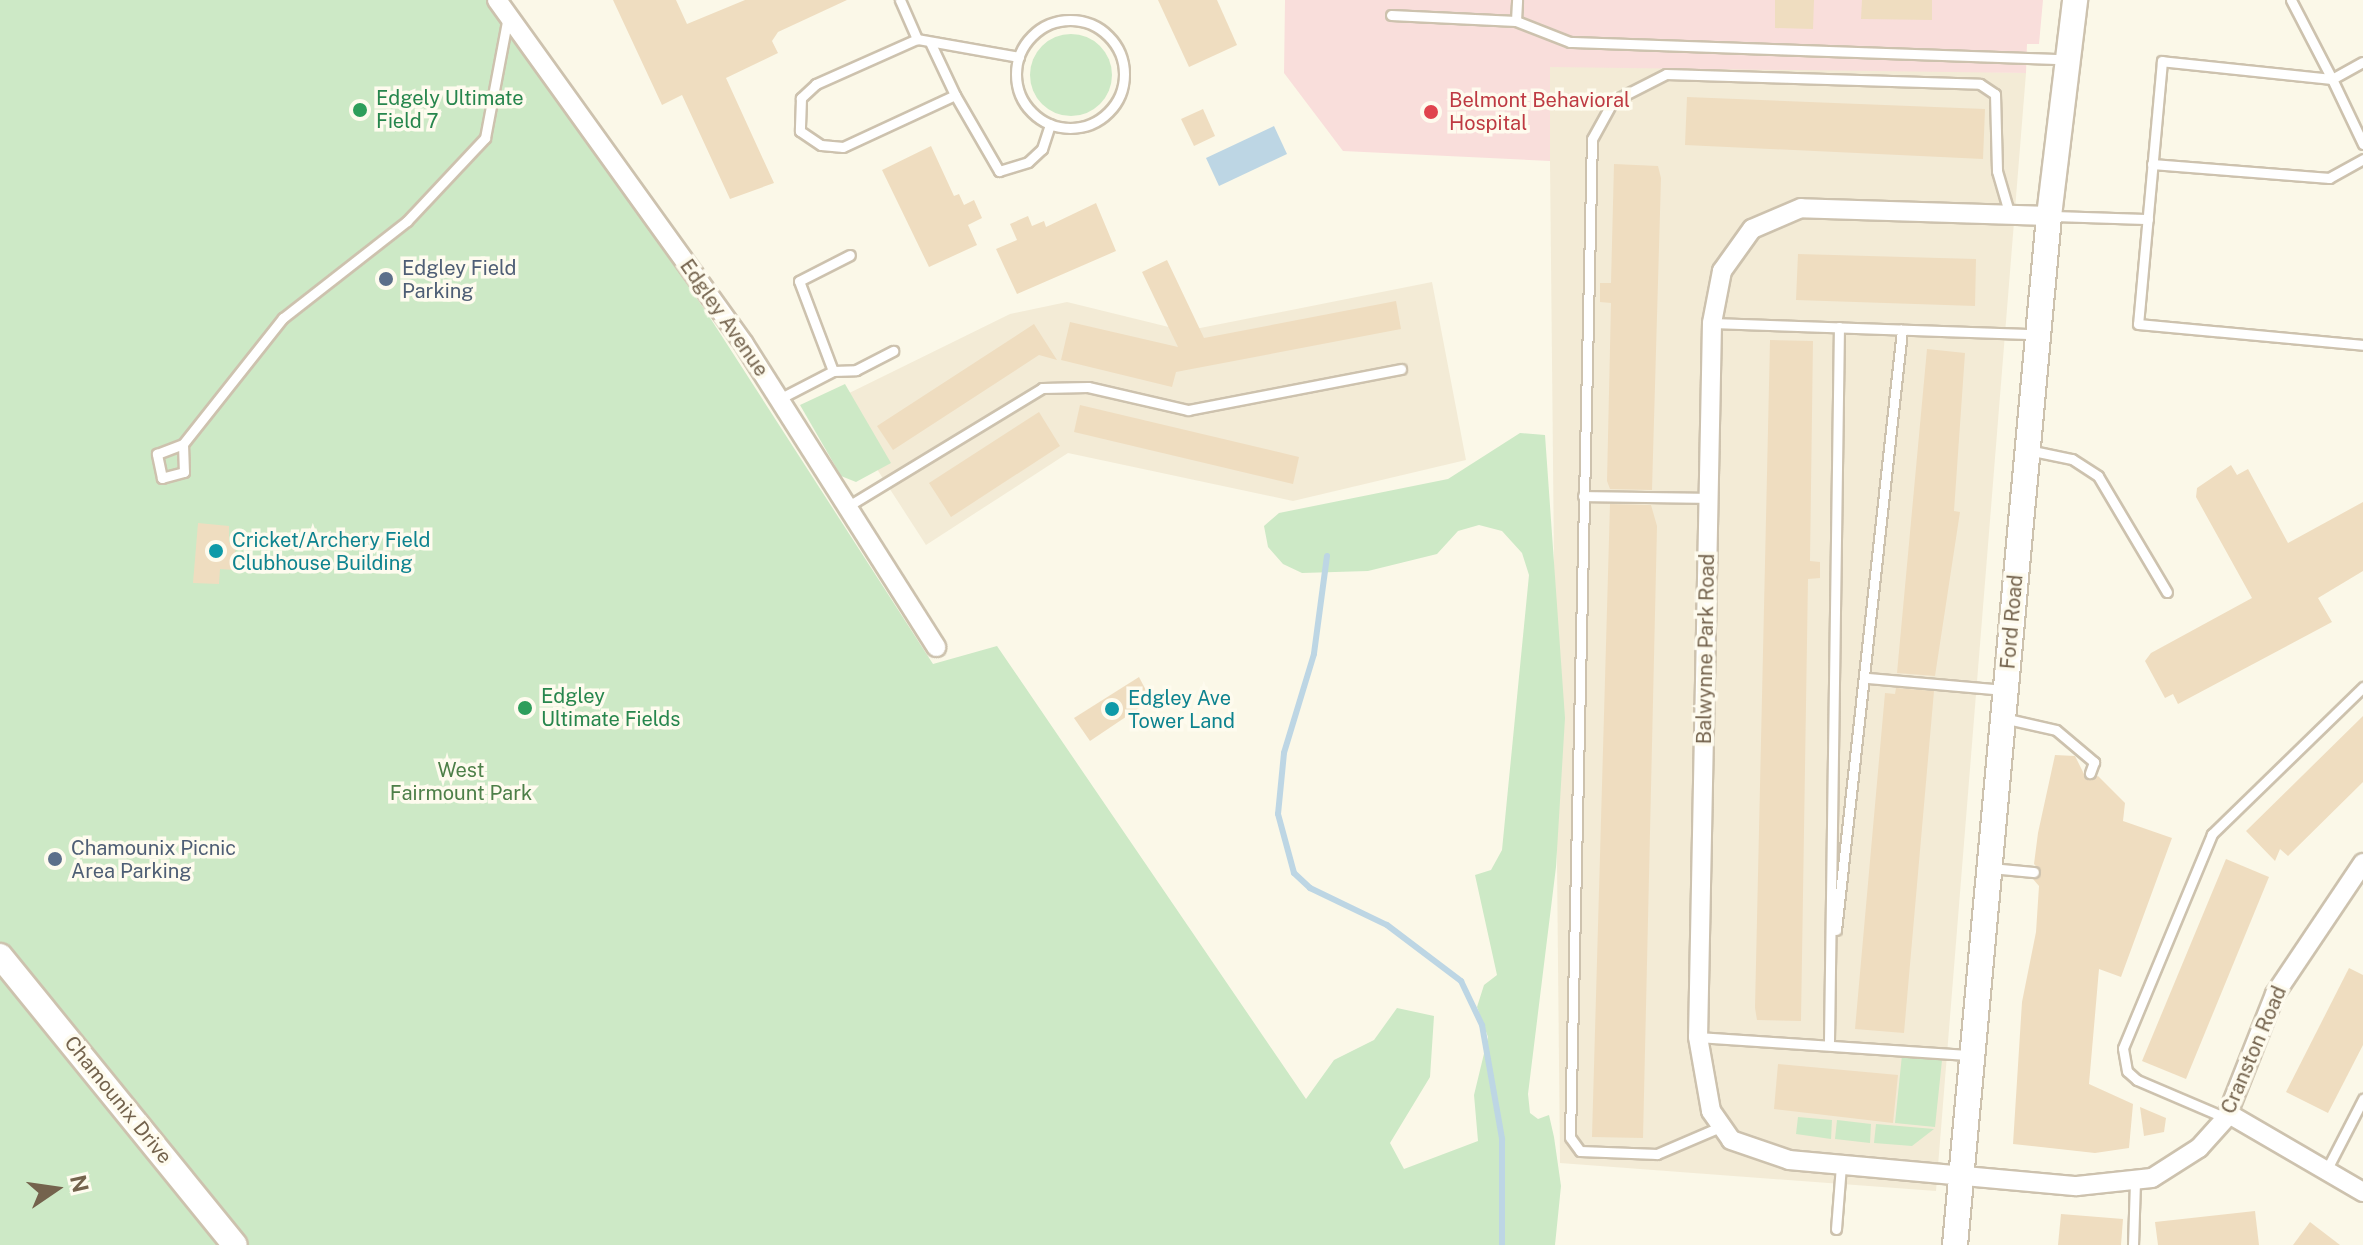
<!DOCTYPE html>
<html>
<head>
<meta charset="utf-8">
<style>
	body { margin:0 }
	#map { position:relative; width:2363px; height:1245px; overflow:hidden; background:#fbf8e8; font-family:"Public Sans",sans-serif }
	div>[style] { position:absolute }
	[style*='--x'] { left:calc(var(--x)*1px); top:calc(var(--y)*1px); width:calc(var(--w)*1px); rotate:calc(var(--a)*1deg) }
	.residential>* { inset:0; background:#f3ebd6 }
	.medical>* { inset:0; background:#f9dedb }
	.green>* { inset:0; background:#cde9c6 }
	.round { border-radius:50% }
	.water>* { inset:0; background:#bdd6e4 }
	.stream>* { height:6px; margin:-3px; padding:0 3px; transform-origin:3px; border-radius:3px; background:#bdd6e4 }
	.building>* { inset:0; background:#efddc0 }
	.roads { filter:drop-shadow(2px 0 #cdc2ae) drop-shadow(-2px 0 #cdc2ae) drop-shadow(0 2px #cdc2ae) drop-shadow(0 -2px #cdc2ae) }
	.lane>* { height:9px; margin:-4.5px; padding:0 4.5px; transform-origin:4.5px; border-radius:4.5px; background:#fff }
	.lane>.ring { margin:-4.5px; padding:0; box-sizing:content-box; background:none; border:9px solid #fff; border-radius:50% }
	.street>* { height:18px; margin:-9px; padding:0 9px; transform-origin:9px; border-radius:9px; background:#fff }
	.secondary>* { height:24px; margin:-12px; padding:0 12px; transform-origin:12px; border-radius:12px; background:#fff }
	.dots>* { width:22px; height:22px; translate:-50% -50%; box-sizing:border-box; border:4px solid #fefbee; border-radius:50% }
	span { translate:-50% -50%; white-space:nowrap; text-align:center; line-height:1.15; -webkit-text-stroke:7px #fefbee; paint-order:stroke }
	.leisure-label { font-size:20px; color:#27864d }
	.left { translate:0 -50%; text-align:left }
	.health-label { font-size:20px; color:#be3a42 }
	.service-label { font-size:20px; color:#4e5e75 }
	.street-label { font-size:20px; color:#74634d }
	.culture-label { font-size:20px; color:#0d838f }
	.park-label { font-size:20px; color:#4d7f48 }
	.north { position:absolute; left:16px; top:1149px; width:80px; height:80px; -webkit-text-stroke:6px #fefbee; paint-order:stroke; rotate:77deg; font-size:22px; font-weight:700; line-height:32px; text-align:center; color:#74634d }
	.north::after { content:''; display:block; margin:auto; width:28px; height:36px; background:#74634d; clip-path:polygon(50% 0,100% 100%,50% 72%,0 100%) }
</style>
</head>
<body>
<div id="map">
	<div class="residential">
		<div style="clip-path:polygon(1549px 61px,2026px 73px,1936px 1191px,1560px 1163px)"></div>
		<div style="clip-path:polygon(1432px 282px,1466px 460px,1293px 501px,1068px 453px,926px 545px,833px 401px,1010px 314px,1067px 302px,1185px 331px)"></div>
	</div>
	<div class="medical">
		<div style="clip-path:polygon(1285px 0,2043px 0,2039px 44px,2027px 44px,2026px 73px,1550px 67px,1550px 161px,1343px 151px,1284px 73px)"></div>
	</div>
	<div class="green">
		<div style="clip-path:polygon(0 0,487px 0,705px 310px,933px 664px,997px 646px,1306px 1099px,1334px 1060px,1374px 1040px,1397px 1008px,1434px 1016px,1430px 1077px,1390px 1143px,1404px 1169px,1478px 1141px,1474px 1095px,1488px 1037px,1477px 1007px,1484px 985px,1497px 975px,1475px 875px,1491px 870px,1502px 850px,1529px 575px,1522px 553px,1502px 531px,1479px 525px,1458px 531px,1437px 554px,1368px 571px,1302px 573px,1283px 564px,1268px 547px,1264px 526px,1279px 513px,1448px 479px,1520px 433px,1545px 435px,1565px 718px,1556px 867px,1528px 1094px,1530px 1113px,1538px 1119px,1549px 1115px,1554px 1137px,1561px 1186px,1555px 1245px,0 1245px)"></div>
		<div class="round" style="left:1030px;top:34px;width:82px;height:82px"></div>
		<div style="clip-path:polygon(845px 384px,891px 463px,856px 482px,841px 476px,800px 405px)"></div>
		<div style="clip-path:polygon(1902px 1055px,1942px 1060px,1935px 1127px,1895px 1123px)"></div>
		<div style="clip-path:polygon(1798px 1117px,1832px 1120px,1831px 1139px,1796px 1134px)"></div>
		<div style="clip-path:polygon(1837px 1120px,1871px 1124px,1870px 1143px,1835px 1139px)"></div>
		<div style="clip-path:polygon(1876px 1124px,1934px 1129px,1912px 1146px,1874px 1143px)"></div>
	</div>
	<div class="water">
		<div style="clip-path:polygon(1274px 126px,1287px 154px,1219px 186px,1206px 158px)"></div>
	</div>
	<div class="stream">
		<div style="--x:1327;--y:556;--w:99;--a:97.6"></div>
		<div style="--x:1314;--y:654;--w:103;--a:106.9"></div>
		<div style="--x:1284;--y:753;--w:61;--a:95.6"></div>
		<div style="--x:1278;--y:814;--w:61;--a:74.8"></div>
		<div style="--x:1294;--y:873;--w:22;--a:43"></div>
		<div style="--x:1310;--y:888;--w:85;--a:25.7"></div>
		<div style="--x:1387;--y:925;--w:93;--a:37.1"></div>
		<div style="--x:1461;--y:981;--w:49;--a:64.5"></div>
		<div style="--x:1482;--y:1025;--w:116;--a:80"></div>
		<div style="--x:1502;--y:1139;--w:106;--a:90"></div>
	</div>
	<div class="building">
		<div style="clip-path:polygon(613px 0,676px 0,687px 24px,745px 0,847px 0,778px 32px,772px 41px,778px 53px,726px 78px,774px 183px,730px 199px,682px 95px,662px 105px)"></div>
		<div style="clip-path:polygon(1158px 0,1217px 0,1237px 45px,1189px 67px)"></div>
		<div style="clip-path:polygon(1775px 0,1814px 0,1813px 29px,1775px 28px)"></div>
		<div style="clip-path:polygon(1862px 0,1932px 0,1932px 20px,1861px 19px)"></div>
		<div style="clip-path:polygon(1687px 97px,1985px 109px,1983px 159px,1685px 145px)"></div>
		<div style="clip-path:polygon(1203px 109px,1215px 136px,1194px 146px,1181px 119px)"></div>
		<div style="clip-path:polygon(931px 146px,954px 196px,959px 194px,964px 205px,974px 200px,982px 218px,968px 225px,977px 245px,929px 267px,882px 170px)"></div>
		<div style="clip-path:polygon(1614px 164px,1658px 166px,1661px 178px,1652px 490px,1610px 489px,1607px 481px,1611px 303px,1600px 302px,1600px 283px,1611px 283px)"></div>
		<div style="clip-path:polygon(1096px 203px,1116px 251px,1017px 294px,996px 249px,1017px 240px,1010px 224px,1028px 216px,1032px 226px,1044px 221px,1046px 227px)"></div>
		<div style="clip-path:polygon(1798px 254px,1976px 259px,1975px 306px,1796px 300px)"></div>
		<div style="clip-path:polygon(1167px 260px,1204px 338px,1396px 301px,1401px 329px,1176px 372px,1172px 387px,1061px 360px,1070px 322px,1178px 347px,1142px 272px)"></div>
		<div style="clip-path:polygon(1034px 324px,1057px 360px,1039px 355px,893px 450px,877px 426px)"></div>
		<div style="clip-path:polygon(1770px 340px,1813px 341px,1810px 561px,1820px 562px,1820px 578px,1808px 579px,1801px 1021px,1757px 1020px,1755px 1008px)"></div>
		<div style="clip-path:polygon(1927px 349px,1965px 353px,1954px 511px,1960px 512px,1935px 676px,1897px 673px)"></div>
		<div style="clip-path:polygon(1080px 405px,1299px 457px,1293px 484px,1074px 432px)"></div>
		<div style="clip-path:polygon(1039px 412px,1060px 446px,951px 517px,929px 483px)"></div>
		<div style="clip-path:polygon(2231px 465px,2237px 475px,2248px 469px,2288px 543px,2363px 502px,2363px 571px,2318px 598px,2332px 622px,2178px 704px,2173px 694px,2165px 698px,2145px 661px,2151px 653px,2252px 598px,2196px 497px,2197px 488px)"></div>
		<div style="clip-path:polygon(1610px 504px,1651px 505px,1657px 526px,1643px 1138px,1592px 1137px)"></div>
		<div style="clip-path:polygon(198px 523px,229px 526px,229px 542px,236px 542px,234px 570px,220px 569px,219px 584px,193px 583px)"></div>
		<div style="clip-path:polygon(1139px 677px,1151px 700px,1090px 741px,1074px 718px)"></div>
		<div style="clip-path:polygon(1896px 688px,1934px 691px,1904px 1033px,1855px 1029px,1885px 693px,1895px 694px)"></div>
		<div style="clip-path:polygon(2363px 716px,2363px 782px,2288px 856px,2280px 849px,2275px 861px,2246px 831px)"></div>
		<div style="clip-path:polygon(2055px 755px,2075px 756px,2087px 780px,2098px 776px,2125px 803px,2123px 821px,2172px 838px,2121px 977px,2099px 969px,2089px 1084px,2133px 1104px,2129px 1148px,2095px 1153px,2013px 1144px,2022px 1002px,2036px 932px,2039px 886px,2033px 879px,2041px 872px,2034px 864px,2038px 833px)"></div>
		<div style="clip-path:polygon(2226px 859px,2269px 877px,2186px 1079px,2142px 1061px)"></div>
		<div style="clip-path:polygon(2349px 968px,2363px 975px,2363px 1045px,2328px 1113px,2286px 1092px)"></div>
		<div style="clip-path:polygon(1778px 1064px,1898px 1075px,1893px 1123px,1774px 1109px)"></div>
		<div style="clip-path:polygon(2140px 1107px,2166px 1118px,2164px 1132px,2144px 1136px)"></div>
		<div style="clip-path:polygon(2255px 1211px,2259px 1245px,2158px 1245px,2155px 1222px)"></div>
		<div style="clip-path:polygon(2061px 1214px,2123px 1219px,2121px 1245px,2058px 1245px)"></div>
		<div style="clip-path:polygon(2310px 1222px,2340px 1245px,2293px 1245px)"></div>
	</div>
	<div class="roads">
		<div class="lane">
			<div style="--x:900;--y:0;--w:43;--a:66.4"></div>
			<div style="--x:2291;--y:0;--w:89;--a:62.6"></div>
			<div style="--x:2332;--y:79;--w:35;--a:-29"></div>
			<div style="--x:1391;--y:15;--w:125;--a:2.7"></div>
			<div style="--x:1516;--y:21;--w:58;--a:21.3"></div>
			<div style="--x:1570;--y:42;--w:496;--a:2"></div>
			<div class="ring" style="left:1016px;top:20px;width:99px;height:99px"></div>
			<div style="--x:1516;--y:21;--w:21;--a:-87"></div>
			<div style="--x:930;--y:42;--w:59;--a:64.7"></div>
			<div style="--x:1019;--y:57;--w:104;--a:-170"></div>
			<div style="--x:917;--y:39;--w:111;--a:156"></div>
			<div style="--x:816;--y:84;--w:21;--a:137"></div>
			<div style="--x:801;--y:98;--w:33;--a:92"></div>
			<div style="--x:800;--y:131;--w:25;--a:34"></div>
			<div style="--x:821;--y:145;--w:22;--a:5"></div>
			<div style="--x:843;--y:147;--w:123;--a:-24.9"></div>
			<div style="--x:955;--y:95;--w:88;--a:59.9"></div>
			<div style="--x:999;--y:171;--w:30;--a:-17"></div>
			<div style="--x:1028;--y:162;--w:19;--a:-43"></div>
			<div style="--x:1042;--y:149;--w:26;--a:-72"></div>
			<div style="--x:2363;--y:144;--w:72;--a:-115.5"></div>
			<div style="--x:2332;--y:79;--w:171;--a:-174"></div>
			<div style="--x:2162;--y:61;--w:264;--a:95.2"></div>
			<div style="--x:2138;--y:324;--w:226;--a:5.3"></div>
			<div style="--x:2152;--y:164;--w:178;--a:4.5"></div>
			<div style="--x:2329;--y:178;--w:39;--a:-29"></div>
			<div style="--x:2051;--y:216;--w:97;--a:1.8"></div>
			<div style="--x:1712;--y:323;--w:323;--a:2"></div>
			<div style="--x:833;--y:371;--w:96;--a:-110.7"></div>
			<div style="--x:799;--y:281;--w:57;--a:-27"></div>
			<div style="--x:779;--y:399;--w:61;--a:-27.4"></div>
			<div style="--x:833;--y:371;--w:23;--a:-2"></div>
			<div style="--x:856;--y:370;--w:42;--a:-27.2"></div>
			<div style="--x:183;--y:444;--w:28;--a:88"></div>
			<div style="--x:184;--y:472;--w:23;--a:165"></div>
			<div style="--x:162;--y:478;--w:25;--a:-102"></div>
			<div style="--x:157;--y:454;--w:28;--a:-21"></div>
			<div style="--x:183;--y:444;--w:161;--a:-51.6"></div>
			<div style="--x:283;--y:318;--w:157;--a:-38"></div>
			<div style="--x:407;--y:221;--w:114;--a:-46.8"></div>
			<div style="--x:485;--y:138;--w:124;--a:-79.3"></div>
			<div style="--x:2028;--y:450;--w:45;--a:11.6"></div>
			<div style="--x:2072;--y:459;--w:31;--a:33"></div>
			<div style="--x:2098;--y:476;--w:135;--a:59.3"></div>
			<div style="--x:1583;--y:496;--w:126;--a:0.9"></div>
			<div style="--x:845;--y:508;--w:231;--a:-31.3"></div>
			<div style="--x:1042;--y:388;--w:46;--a:-1.2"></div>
			<div style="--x:1088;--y:387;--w:103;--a:13"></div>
			<div style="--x:1188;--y:410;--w:217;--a:-10.9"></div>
			<div style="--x:1868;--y:678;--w:137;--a:5"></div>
			<div style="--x:2003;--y:718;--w:54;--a:12.8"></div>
			<div style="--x:2056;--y:730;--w:50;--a:40.1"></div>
			<div style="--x:2094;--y:762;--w:12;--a:110"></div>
			<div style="--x:1990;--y:868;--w:44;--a:5.2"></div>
			<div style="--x:1836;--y:930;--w:604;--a:-83.72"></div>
			<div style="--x:1698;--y:1037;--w:273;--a:3.8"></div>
			<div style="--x:1829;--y:1041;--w:714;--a:-89.2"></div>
			<div style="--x:2226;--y:1118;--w:97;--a:-156.9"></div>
			<div style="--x:2137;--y:1080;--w:13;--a:-138"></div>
			<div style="--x:2127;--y:1071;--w:23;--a:-100"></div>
			<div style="--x:2123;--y:1048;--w:232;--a:-67.4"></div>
			<div style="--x:2212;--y:834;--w:211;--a:-44.2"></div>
			<div style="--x:1720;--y:1127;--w:69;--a:156.8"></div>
			<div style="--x:1657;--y:1154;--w:77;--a:-177.8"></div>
			<div style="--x:1580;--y:1151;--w:17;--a:-126"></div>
			<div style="--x:1570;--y:1137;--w:998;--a:-88.74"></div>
			<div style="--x:1592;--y:139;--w:43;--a:-61.1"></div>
			<div style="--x:1613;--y:101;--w:59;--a:-27"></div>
			<div style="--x:1666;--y:74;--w:314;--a:1.8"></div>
			<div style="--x:1980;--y:84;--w:18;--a:34"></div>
			<div style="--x:1995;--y:94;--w:77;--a:88.5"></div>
			<div style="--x:1997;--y:171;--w:43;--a:73.7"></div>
			<div style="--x:2327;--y:1169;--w:79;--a:-62.8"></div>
			<div style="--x:1836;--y:1229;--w:63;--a:-85.5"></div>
			<div style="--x:2133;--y:1245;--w:62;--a:-88.2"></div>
		</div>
		<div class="street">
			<div style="--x:497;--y:0;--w:423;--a:54.3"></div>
			<div style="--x:744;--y:344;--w:359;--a:57.6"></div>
			<div style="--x:2049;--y:216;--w:248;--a:-178.2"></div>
			<div style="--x:1801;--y:208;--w:53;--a:156.8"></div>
			<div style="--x:1752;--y:229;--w:52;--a:125.5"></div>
			<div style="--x:1722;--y:271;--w:53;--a:100.9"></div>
			<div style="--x:1712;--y:323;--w:714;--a:91.12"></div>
			<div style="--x:1698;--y:1037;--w:75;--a:80"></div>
			<div style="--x:1711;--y:1111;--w:35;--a:55"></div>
			<div style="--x:1731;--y:1140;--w:61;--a:19"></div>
			<div style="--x:1789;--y:1160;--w:289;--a:5.2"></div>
			<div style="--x:2077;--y:1186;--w:75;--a:-6.1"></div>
			<div style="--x:2152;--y:1178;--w:56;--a:-32.6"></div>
			<div style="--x:2199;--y:1148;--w:40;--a:-48"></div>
			<div style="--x:2226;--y:1118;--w:133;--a:-68.4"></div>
			<div style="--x:2275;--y:994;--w:158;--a:-56.1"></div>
			<div style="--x:2229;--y:1114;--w:155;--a:30.2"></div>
		</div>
		<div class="secondary">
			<div style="--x:0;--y:956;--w:372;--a:50.9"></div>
			<div style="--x:1955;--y:1245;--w:1033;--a:-84.78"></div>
			<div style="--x:2049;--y:216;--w:218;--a:-83.1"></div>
		</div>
	</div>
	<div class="dots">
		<div style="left:360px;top:110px;background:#2e9e5b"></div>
		<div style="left:1431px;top:112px;background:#e0444e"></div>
		<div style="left:386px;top:279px;background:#5c6f8a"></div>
		<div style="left:216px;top:551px;background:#0f9aa8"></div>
		<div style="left:525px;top:708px;background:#2e9e5b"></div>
		<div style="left:1112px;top:709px;background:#0f9aa8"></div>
		<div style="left:55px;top:859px;background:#5c6f8a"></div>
	</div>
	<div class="leisure-label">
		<span class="left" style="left:376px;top:110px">Edgely Ultimate<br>Field 7</span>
		<span class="left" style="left:541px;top:708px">Edgley<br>Ultimate Fields</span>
	</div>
	<div class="health-label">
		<span class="left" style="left:1449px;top:112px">Belmont Behavioral<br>Hospital</span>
	</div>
	<div class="service-label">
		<span class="left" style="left:402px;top:280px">Edgley Field<br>Parking</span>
		<span class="left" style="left:71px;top:860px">Chamounix Picnic<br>Area Parking</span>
	</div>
	<div class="street-label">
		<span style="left:724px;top:318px;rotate:55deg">Edgley Avenue</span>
		<span style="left:2012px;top:622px;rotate:-85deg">Ford Road</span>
		<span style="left:1706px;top:649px;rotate:-89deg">Balwynne Park Road</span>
		<span style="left:2254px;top:1050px;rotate:-67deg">Cranston Road</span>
		<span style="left:118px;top:1100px;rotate:51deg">Chamounix Drive</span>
	</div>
	<div class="culture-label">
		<span class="left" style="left:232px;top:552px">Cricket/Archery Field<br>Clubhouse Building</span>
		<span class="left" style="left:1128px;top:710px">Edgley Ave<br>Tower Land</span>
	</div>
	<div class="park-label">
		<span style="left:461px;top:782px">West<br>Fairmount Park</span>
	</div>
	<div class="north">N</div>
</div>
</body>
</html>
